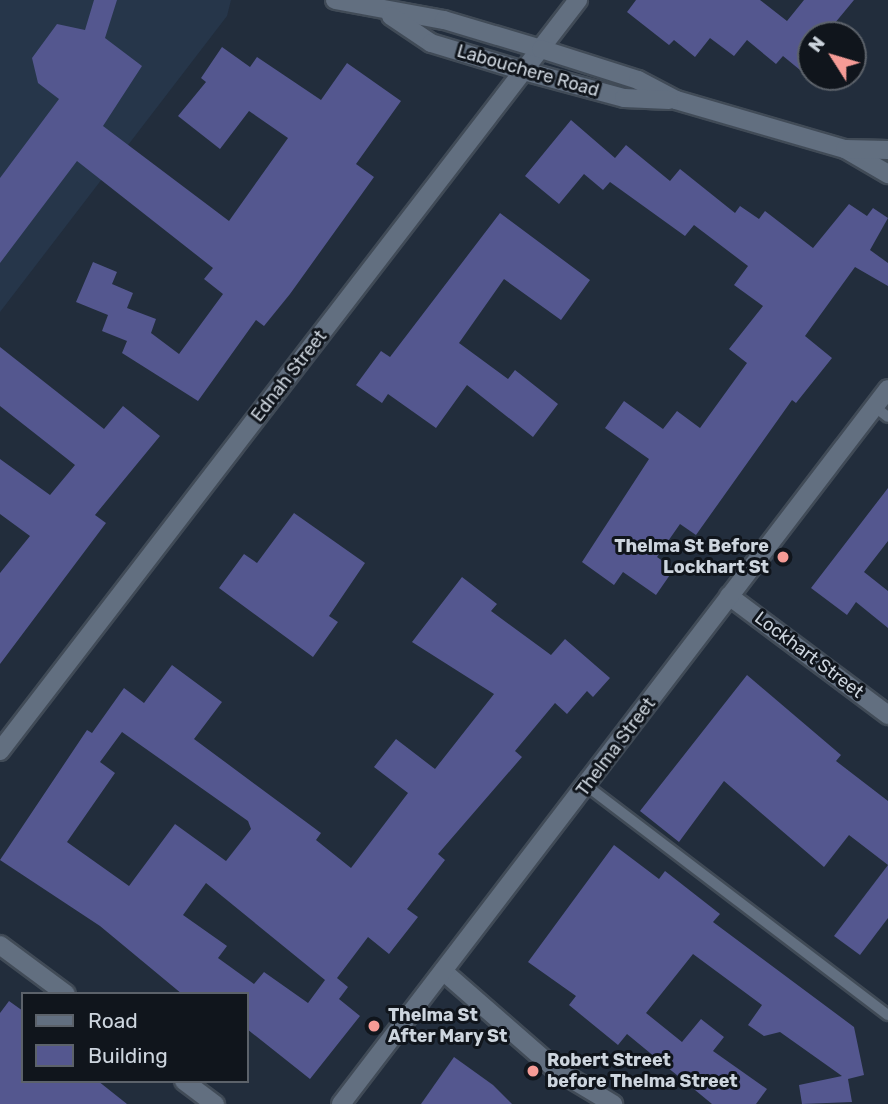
<!DOCTYPE html>
<html>
<head>
<meta charset="utf-8">
<style>
	body { margin:0 }
	#map { position:relative; width:888px; height:1104px; overflow:hidden; background:#222d3c; font-family:Rubik,sans-serif }
	div>[style] { position:absolute }
	[style*='--x'] { left:calc(var(--x)*1px); top:calc(var(--y)*1px); width:calc(var(--w)*1px); rotate:calc(var(--a)*1deg) }
	.built>* { inset:0; background:#26364a }
	.building>* { inset:0; background:#54578f }
	.roads { filter:drop-shadow(2px 0 #414b57) drop-shadow(-2px 0 #414b57) drop-shadow(0 2px #414b57) drop-shadow(0 -2px #414b57) }
	.lane>* { height:10px; margin:-5px; padding:0 5px; transform-origin:5px; border-radius:5px; background:#626f80 }
	.street>* { height:18px; margin:-9px; padding:0 9px; transform-origin:9px; border-radius:9px; background:#626f80 }
	.secondary>* { height:18px; margin:-9px; padding:0 9px; transform-origin:9px; border-radius:9px; background:#626f80 }
	.dots>* { width:19px; height:19px; translate:-50% -50%; box-sizing:border-box; border:4px solid #10151c; border-radius:50% }
	span { translate:-50% -50%; white-space:nowrap; text-align:center; line-height:1.15; -webkit-text-stroke:6px #10151c; paint-order:stroke }
	.street-label { font-size:18px; color:#cdd5de }
	.poi-label { font-size:18px; color:#cdd5de; font-weight:700 }
	.right { translate:-100% -50%; text-align:right }
	.left { translate:0 -50%; text-align:left }
	.legend { position:absolute; left:21px; top:992px; width:228px; height:91px; box-sizing:border-box; background:#10151c; border:2px solid #5c626a; margin:0; padding:9px 12px; list-style:none; font-size:21px; color:#cdd5de }
	.legend li { display:flex; align-items:center; gap:14px; height:35px }
	.legend b { width:35px; border:2px solid #5c626a }
	.north { position:absolute; left:797px; top:21px; width:70px; height:70px; box-sizing:border-box; background:#10151c; border:2px solid #5c626a; border-radius:50%; rotate:307deg; font-size:19px; font-weight:700; line-height:28px; text-align:center; color:#cdd5de }
	.north::after { content:''; display:block; margin:auto; width:24px; height:32px; background:#f59b96; clip-path:polygon(50% 0,100% 100%,50% 72%,0 100%) }
</style>
</head>
<body>
<div id="map">
	<div class="built">
		<div style="clip-path:polygon(0 0,231px 0,227px 16px,0 312px)"></div>
	</div>
	<div class="building">
		<div style="clip-path:polygon(94px 0,117px 0,105px 38px,142px 66px,103px 126px,229px 221px,288px 138px,249px 111px,220px 149px,178px 116px,206px 82px,201px 78px,222px 47px,250px 67px,257px 57px,321px 100px,347px 63px,401px 101px,356px 164px,374px 177px,290px 294px,264px 326px,256px 320px,198px 401px,122px 353px,127px 341px,102px 331px,108px 315px,76px 302px,93px 262px,117px 272px,112px 284px,133px 293px,127px 308px,156px 319px,151px 333px,179px 354px,223px 294px,204px 279px,213px 268px,77px 161px,0 263px,0 178px,59px 99px,38px 83px,32px 58px,57px 24px,85px 30px)"></div>
		<div style="clip-path:polygon(636px 0,760px 0,787px 21px,804px 0,854px 0,825px 35px,811px 35px,811px 79px,783px 56px,776px 64px,747px 40px,734px 56px,710px 38px,695px 57px,674px 40px,669px 45px,627px 12px)"></div>
		<div style="clip-path:polygon(571px 120px,615px 158px,626px 145px,670px 181px,680px 169px,735px 213px,740px 206px,759px 219px,765px 211px,813px 248px,849px 204px,867px 216px,873px 208px,888px 218px,870px 250px,888px 263px,888px 286px,855px 267px,805px 336px,832px 358px,796px 403px,792px 400px,696px 535px,680px 524px,657px 557px,674px 569px,656px 595px,623px 572px,614px 585px,582px 562px,649px 459px,605px 428px,624px 401px,663px 429px,677px 411px,700px 428px,747px 363px,729px 349px,763px 306px,734px 285px,748px 266px,694px 225px,685px 236px,610px 182px,603px 190px,584px 174px,559px 204px,525px 176px)"></div>
		<div style="clip-path:polygon(500px 213px,590px 280px,561px 320px,504px 279px,459px 343px,508px 379px,515px 370px,558px 404px,533px 437px,467px 385px,436px 428px,388px 394px,382px 403px,356px 385px,381px 351px,390px 357px)"></div>
		<div style="clip-path:polygon(0 347px,104px 429px,123px 406px,160px 436px,95px 515px,106px 523px,0 664px,0 573px,30px 536px,0 514px,0 459px,50px 495px,75px 465px,0 406px)"></div>
		<div style="clip-path:polygon(888px 488px,888px 541px,864px 572px,888px 591px,888px 628px,856px 602px,847px 615px,811px 588px)"></div>
		<div style="clip-path:polygon(294px 513px,365px 563px,329px 616px,338px 622px,313px 657px,219px 588px,244px 554px,257px 563px)"></div>
		<div style="clip-path:polygon(evenodd,462px 577px,497px 604px,491px 611px,551px 655px,565px 639px,610px 678px,593px 697px,587px 691px,567px 714px,555px 703px,515px 751px,522px 757px,438px 854px,445px 860px,407px 909px,418px 917px,389px 954px,368px 937px,337px 978px,348px 987px,339px 999px,360px 1016px,310px 1079px,247px 1029px,247px 994px,182px 994px,100px 926px,0 860px,87px 730px,92px 733px,124px 688px,144px 703px,172px 665px,222px 702px,194px 739px,321px 833px,316px 840px,351px 868px,408px 793px,374px 767px,396px 739px,435px 769px,494px 694px,412px 642px,462px 577px,122px 732px,248px 821px,251px 829px,226px 861px,175px 824px,129px 886px,67px 842px,115px 773px,100px 762px,122px 732px,462px 577px,206px 883px,325px 980px,308px 1003px,264px 972px,254px 984px,218px 958px,227px 946px,183px 915px,206px 883px)"></div>
		<div style="clip-path:polygon(747px 675px,841px 755px,836px 761px,888px 801px,888px 865px,849px 835px,824px 867px,724px 781px,679px 842px,640px 811px)"></div>
		<div style="clip-path:polygon(614px 845px,659px 879px,665px 871px,720px 914px,713px 922px,854px 1027px,864px 1075px,848px 1079px,852px 1102px,802px 1104px,799px 1085px,842px 1076px,780px 1032px,764px 1036px,748px 1025px,762px 1005px,693px 954px,646px 1013px,682px 1042px,701px 1019px,724px 1037px,713px 1051px,767px 1089px,756px 1104px,712px 1104px,627px 1034px,618px 1045px,569px 1005px,576px 996px,528px 962px)"></div>
		<div style="clip-path:polygon(888px 865px,888px 918px,860px 955px,834px 936px)"></div>
		<div style="clip-path:polygon(9px 1001px,23px 1011px,23px 1081px,98px 1081px,127px 1104px,0 1104px,0 1013px)"></div>
		<div style="clip-path:polygon(454px 1057px,493px 1085px,512px 1104px,421px 1104px)"></div>
	</div>
	<div class="roads">
		<div class="lane">
			<div style="--x:875;--y:407;--w:16;--a:38"></div>
			<div style="--x:587;--y:786;--w:378;--a:37.3"></div>
		</div>
		<div class="street">
			<div style="--x:729;--y:596;--w:199;--a:36.8"></div>
			<div style="--x:0;--y:751;--w:948;--a:-52.42"></div>
			<div style="--x:0;--y:945;--w:82;--a:36.6"></div>
			<div style="--x:443;--y:971;--w:149;--a:41.2"></div>
			<div style="--x:555;--y:1069;--w:68;--a:31.1"></div>
			<div style="--x:184;--y:1081;--w:39;--a:37"></div>
			<div style="--x:341;--y:1104;--w:900;--a:-52.58"></div>
		</div>
		<div class="secondary">
			<div style="--x:335;--y:0;--w:111;--a:10.4"></div>
			<div style="--x:444;--y:20;--w:101;--a:16.6"></div>
			<div style="--x:541;--y:49;--w:102;--a:17.7"></div>
			<div style="--x:638;--y:80;--w:43;--a:27.8"></div>
			<div style="--x:676;--y:100;--w:176;--a:16.2"></div>
			<div style="--x:845;--y:149;--w:50;--a:30.2"></div>
			<div style="--x:391;--y:16;--w:48;--a:34"></div>
			<div style="--x:431;--y:43;--w:97;--a:16.8"></div>
			<div style="--x:524;--y:71;--w:104;--a:15.1"></div>
			<div style="--x:624;--y:98;--w:45;--a:2.5"></div>
			<div style="--x:845;--y:149;--w:43;--a:1.3"></div>
		</div>
	</div>
	<div class="dots">
		<div style="left:783px;top:557px;background:#f59b96"></div>
		<div style="left:374px;top:1026px;background:#f59b96"></div>
		<div style="left:533px;top:1071px;background:#f59b96"></div>
	</div>
	<div class="street-label">
		<span style="left:528px;top:71px;rotate:16deg">Labouchere Road</span>
		<span style="left:289px;top:376px;rotate:-52deg">Ednah Street</span>
		<span style="left:809px;top:655px;rotate:37deg">Lockhart Street</span>
		<span style="left:616px;top:747px;rotate:-53deg">Thelma Street</span>
	</div>
	<div class="poi-label">
		<span class="right" style="left:769px;top:557px">Thelma St Before<br>Lockhart St</span>
		<span class="left" style="left:388px;top:1026px">Thelma St<br>After Mary St</span>
		<span class="left" style="left:547px;top:1071px">Robert Street<br>before Thelma Street</span>
	</div>
	<ul class="legend">
	<li><b style="height:9px;background:#626f80"></b>Road</li>
	<li><b style="height:19px;background:#54578f"></b>Building</li>
	</ul>
	<div class="north">N</div>
</div>
</body>
</html>
